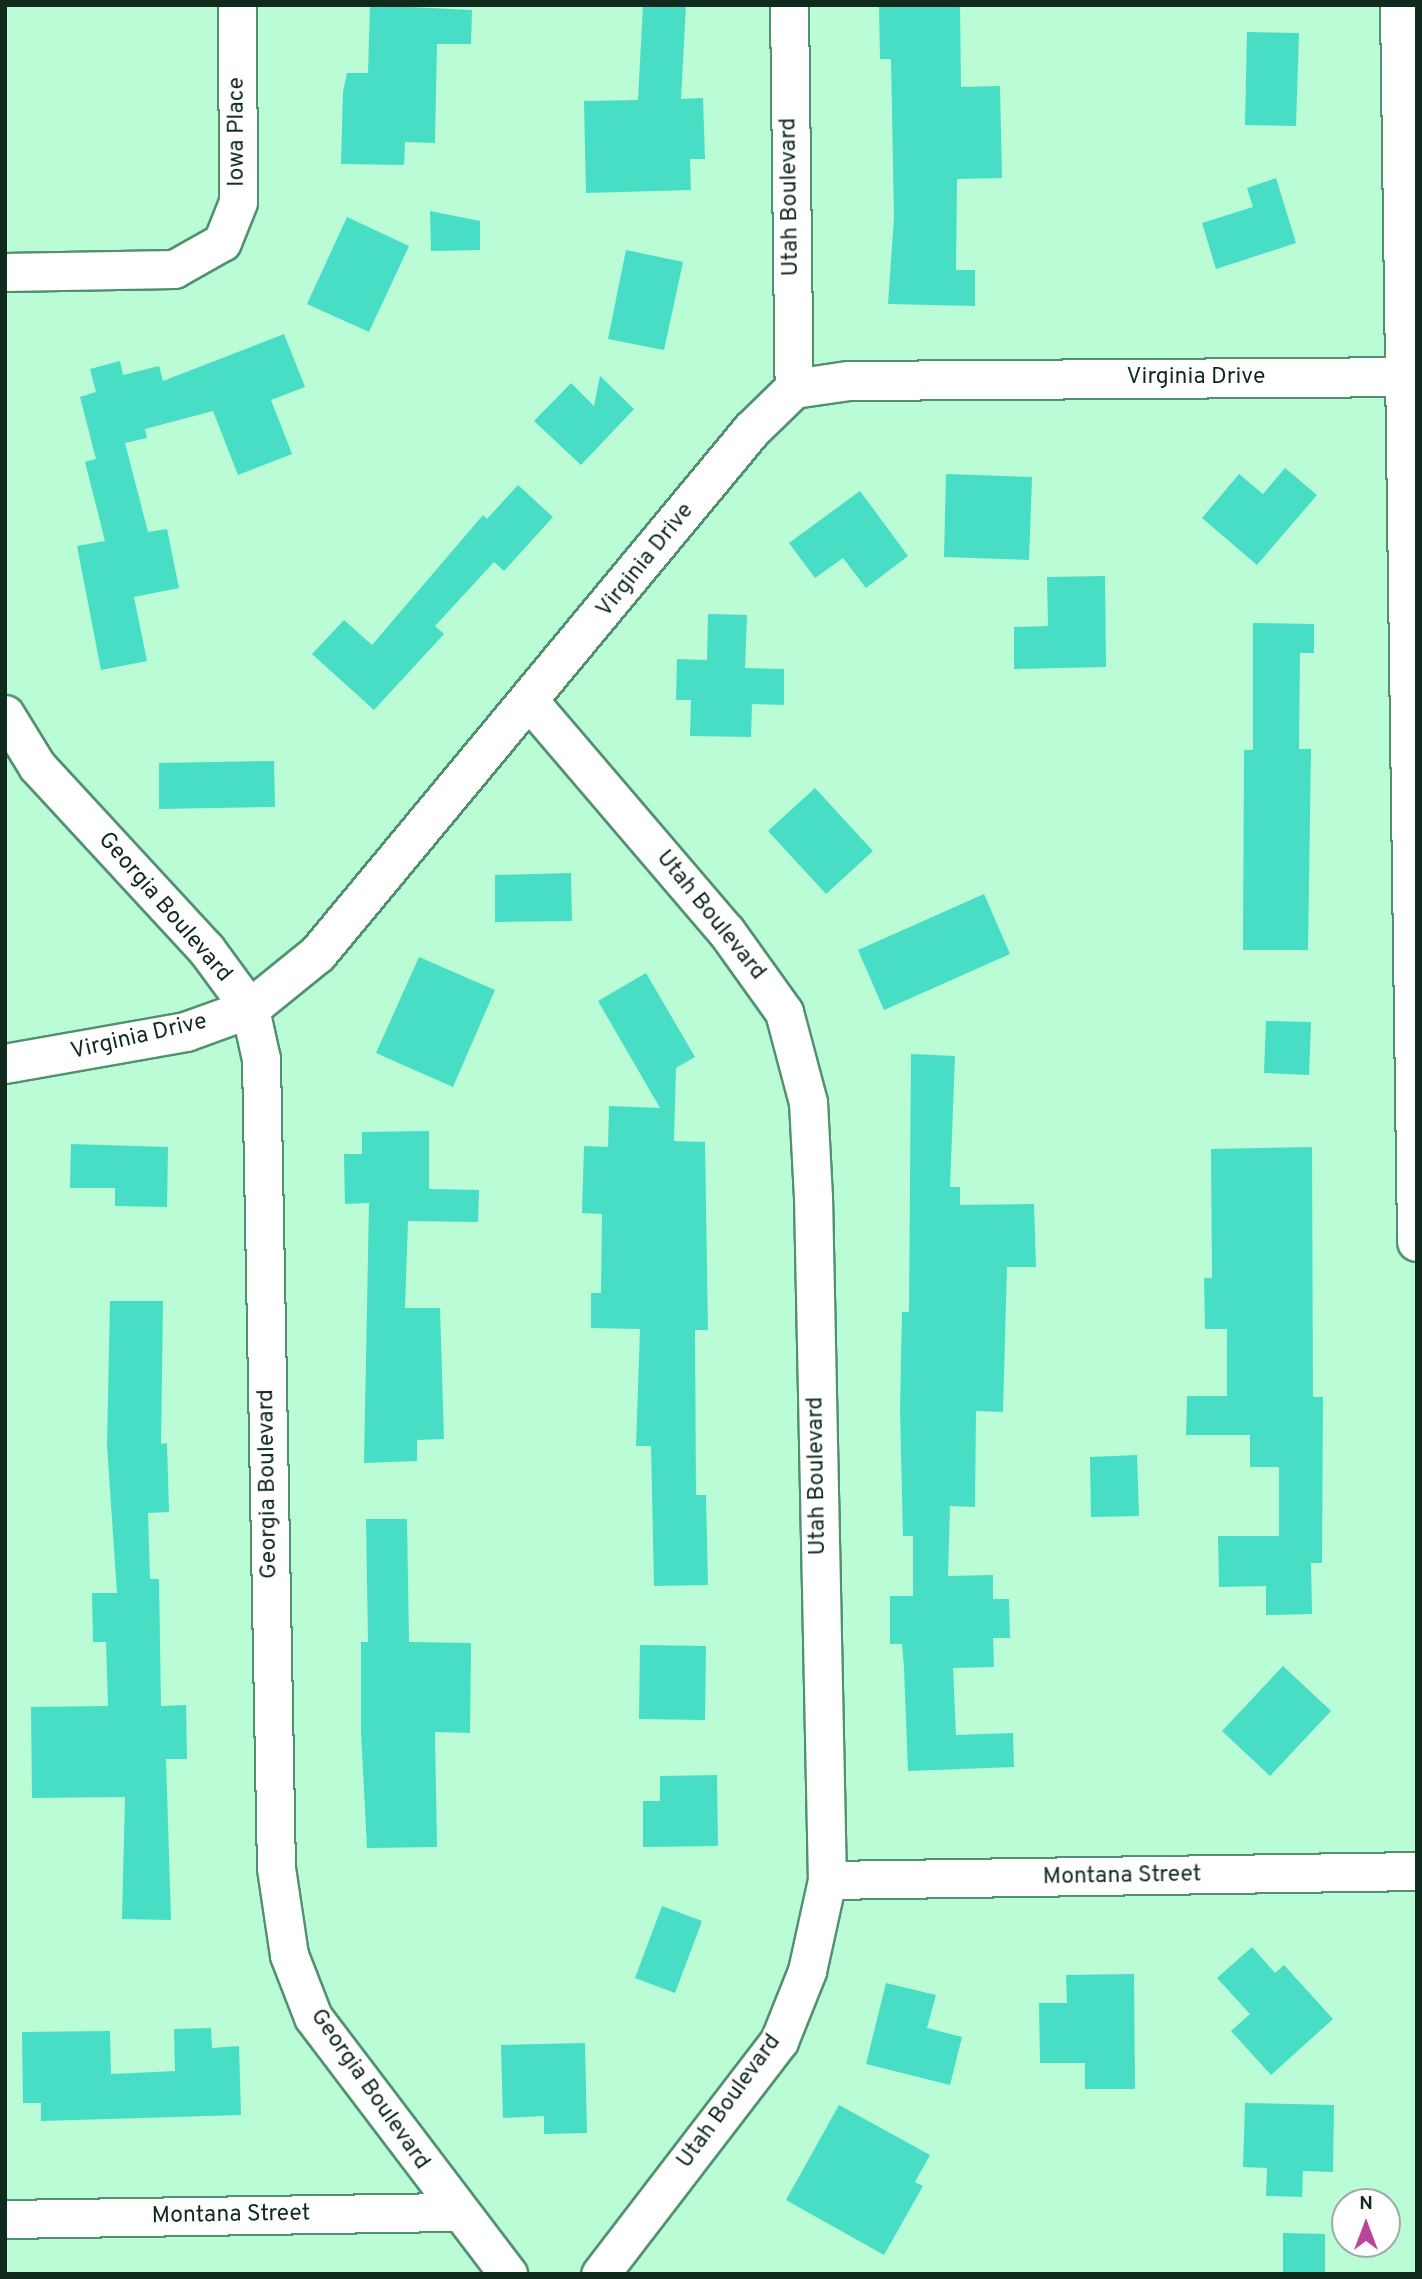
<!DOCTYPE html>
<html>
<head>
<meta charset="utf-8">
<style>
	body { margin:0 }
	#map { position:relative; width:1422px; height:2279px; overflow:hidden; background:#b9fcd6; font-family:Overpass,sans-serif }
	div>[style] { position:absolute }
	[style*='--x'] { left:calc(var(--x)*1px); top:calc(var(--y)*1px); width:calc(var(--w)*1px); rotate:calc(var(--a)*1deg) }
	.building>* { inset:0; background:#47dec5 }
	.roads { filter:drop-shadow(2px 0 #529170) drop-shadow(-2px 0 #529170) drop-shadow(0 2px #529170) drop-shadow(0 -2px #529170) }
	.minor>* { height:37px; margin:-18.5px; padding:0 18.5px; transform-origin:18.5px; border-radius:18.5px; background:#fff }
	.tertiary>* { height:38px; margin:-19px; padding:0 19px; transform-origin:19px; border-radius:19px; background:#fff }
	span { translate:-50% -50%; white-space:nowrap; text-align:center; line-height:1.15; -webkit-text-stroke:5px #fff; paint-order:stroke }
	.street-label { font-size:23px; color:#102b1d }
	.frame { position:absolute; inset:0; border:7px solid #102b1d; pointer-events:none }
	.north { position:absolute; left:1331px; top:2188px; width:70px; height:70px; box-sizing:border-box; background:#fff; border:2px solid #9faaa5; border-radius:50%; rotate:0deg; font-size:19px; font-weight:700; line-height:28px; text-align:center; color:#102b1d }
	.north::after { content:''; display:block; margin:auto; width:24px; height:32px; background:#bb459c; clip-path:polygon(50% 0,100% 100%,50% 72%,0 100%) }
</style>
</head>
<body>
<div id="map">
	<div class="building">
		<div style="clip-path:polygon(370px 5px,472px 10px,471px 44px,437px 44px,435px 143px,405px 142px,404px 165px,341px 164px,343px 92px,347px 73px,368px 73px)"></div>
		<div style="clip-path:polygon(643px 5px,686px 5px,681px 99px,703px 98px,705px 159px,690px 159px,691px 190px,586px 193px,584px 101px,638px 100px)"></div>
		<div style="clip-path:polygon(879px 5px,960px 5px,961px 87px,1000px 86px,1002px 178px,957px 179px,956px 270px,975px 270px,975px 306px,888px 304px,894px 218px,891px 59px,880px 59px)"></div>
		<div style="clip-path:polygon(1247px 32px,1299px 33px,1296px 126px,1245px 125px)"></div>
		<div style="clip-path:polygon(1276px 178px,1296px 243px,1216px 269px,1202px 223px,1253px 207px,1247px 188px)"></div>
		<div style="clip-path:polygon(430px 211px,480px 221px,480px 250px,431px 251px)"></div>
		<div style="clip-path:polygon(347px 217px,409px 246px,369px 332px,307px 304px)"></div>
		<div style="clip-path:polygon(626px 250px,683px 262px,664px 350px,608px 339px)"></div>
		<div style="clip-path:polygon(284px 334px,305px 387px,271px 400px,292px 454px,238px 475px,213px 411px,145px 429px,147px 438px,125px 443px,148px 532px,167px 529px,179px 588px,134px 597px,147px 661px,101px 670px,77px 546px,105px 541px,85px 462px,96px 459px,80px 397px,96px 392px,90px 369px,120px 361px,123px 375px,159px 366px,163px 381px)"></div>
		<div style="clip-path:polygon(600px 376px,634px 409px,581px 465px,534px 421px,571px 383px,594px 406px)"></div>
		<div style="clip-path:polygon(1285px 468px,1317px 495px,1257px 565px,1202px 518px,1239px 474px,1263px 494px)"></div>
		<div style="clip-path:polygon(946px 474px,1032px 477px,1029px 560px,944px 557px)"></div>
		<div style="clip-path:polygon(518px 485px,553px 517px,504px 571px,494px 562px,435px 626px,444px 634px,374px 710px,312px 654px,344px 620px,372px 645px,483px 515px,487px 519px)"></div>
		<div style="clip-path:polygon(860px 491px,908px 556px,866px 588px,843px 558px,815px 578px,789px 543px)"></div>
		<div style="clip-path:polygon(1105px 576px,1106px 667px,1014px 669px,1014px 627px,1048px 626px,1047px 577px)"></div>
		<div style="clip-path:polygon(708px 614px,747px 615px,745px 668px,784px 669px,784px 705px,752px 704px,751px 737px,690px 736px,691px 700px,676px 700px,677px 659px,707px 660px)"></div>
		<div style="clip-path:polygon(1253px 623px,1314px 624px,1314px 653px,1300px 653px,1299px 749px,1311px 749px,1308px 950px,1243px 950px,1244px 750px,1253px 750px)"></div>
		<div style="clip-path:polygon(274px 761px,275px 807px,159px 809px,159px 763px)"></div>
		<div style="clip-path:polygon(815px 788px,873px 851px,826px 894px,768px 831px)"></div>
		<div style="clip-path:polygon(571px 873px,572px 921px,495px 922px,495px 875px)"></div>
		<div style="clip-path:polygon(984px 894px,1010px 954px,884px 1010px,858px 950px)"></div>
		<div style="clip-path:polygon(419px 957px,495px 990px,453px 1087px,376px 1053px)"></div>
		<div style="clip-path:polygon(646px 973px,695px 1057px,676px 1068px,674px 1141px,705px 1142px,708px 1330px,695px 1330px,696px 1495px,706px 1495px,708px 1585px,654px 1586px,651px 1446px,636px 1446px,640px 1329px,591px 1328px,591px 1293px,601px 1293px,602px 1214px,582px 1213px,584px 1146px,608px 1147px,609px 1106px,660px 1108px,598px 1001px)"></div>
		<div style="clip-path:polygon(1266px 1021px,1311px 1022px,1309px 1075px,1264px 1073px)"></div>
		<div style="clip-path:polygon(911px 1054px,955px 1056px,950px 1187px,960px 1187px,960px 1205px,1034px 1204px,1036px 1267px,1007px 1267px,1003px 1412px,976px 1411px,975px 1507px,950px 1506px,948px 1576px,993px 1575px,993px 1599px,1009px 1599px,1010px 1638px,993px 1638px,994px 1667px,953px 1668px,956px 1735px,1013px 1733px,1014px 1767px,908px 1771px,904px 1668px,902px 1644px,890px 1644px,890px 1596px,913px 1596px,913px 1536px,903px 1536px,900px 1409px,902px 1312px,909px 1312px)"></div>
		<div style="clip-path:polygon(429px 1131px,429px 1189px,479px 1190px,478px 1222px,408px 1221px,405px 1308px,440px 1308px,444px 1439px,417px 1440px,417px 1461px,364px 1463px,369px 1203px,345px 1204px,344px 1154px,362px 1154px,362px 1132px)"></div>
		<div style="clip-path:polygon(71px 1144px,168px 1147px,167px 1207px,115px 1206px,115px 1188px,70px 1188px)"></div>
		<div style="clip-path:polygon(1312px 1147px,1313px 1397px,1323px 1397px,1322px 1563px,1311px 1563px,1312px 1614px,1266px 1615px,1266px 1586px,1219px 1587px,1218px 1536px,1279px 1536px,1279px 1467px,1250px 1467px,1250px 1435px,1186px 1435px,1187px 1396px,1227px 1396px,1227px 1329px,1205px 1329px,1204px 1278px,1212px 1278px,1211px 1149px)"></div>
		<div style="clip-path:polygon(110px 1301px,163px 1301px,161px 1444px,167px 1443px,169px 1512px,148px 1513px,150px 1579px,159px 1579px,161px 1706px,186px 1705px,187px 1759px,166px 1759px,171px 1920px,122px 1919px,125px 1797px,32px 1798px,31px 1707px,108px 1706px,106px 1642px,93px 1642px,92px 1593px,117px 1593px,107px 1445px)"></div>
		<div style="clip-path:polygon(1137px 1455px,1139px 1516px,1091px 1517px,1090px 1457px)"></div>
		<div style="clip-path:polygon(366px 1519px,407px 1519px,409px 1642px,471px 1643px,470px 1733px,435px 1732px,437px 1847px,367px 1848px,361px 1732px,361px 1642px,368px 1642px)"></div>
		<div style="clip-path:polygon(640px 1645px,706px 1646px,705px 1720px,639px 1719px)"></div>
		<div style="clip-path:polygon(1283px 1666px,1331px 1711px,1270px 1776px,1222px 1731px)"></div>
		<div style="clip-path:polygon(717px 1775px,718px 1846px,643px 1847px,643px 1801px,660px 1801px,660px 1776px)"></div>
		<div style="clip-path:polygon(662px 1906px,702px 1921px,675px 1993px,635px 1978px)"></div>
		<div style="clip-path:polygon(1252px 1947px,1275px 1973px,1284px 1965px,1333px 2019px,1271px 2075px,1231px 2031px,1250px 2014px,1217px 1978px)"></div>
		<div style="clip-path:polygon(1134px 1974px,1135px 2089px,1085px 2089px,1085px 2063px,1040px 2063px,1039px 2003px,1067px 2003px,1066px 1975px)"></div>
		<div style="clip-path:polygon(886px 1983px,936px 1995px,927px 2028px,962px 2037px,950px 2085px,866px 2064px)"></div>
		<div style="clip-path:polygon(211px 2028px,212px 2048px,239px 2046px,241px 2115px,41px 2121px,41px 2103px,23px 2103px,22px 2032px,110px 2031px,111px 2074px,175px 2071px,174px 2029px)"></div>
		<div style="clip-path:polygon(585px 2043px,587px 2133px,544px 2134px,544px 2116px,503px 2118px,501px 2045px)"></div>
		<div style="clip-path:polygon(1245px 2103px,1334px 2105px,1333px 2172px,1303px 2171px,1302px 2197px,1266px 2196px,1267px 2168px,1243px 2167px)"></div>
		<div style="clip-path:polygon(839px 2105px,930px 2155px,915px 2182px,923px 2186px,884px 2255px,786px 2200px)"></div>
		<div style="clip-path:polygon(1283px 2233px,1325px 2234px,1325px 2274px,1283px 2274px)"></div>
	</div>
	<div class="roads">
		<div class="minor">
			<div style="--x:789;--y:5;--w:384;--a:89.3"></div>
			<div style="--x:5;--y:272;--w:169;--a:-1"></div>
			<div style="--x:174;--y:269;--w:55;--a:-29.4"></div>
			<div style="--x:222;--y:242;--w:43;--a:-68.2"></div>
			<div style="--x:238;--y:202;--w:197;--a:-90.3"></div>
			<div style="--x:531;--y:703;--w:300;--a:49.5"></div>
			<div style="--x:726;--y:931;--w:100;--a:54.4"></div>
			<div style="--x:784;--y:1012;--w:93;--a:75.1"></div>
			<div style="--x:808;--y:1102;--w:95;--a:87"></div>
			<div style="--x:813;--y:1197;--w:683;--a:88.83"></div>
			<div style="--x:827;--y:1880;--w:93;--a:102.4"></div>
			<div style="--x:807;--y:1971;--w:75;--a:111.8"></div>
			<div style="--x:779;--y:2041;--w:294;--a:127.5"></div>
			<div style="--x:5;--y:714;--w:61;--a:58.4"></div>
			<div style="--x:37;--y:766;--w:249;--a:47.3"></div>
			<div style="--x:206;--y:949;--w:74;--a:53.7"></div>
			<div style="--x:250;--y:1009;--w:51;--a:77.6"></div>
			<div style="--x:261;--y:1059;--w:809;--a:88.94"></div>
			<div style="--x:276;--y:1868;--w:88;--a:81.5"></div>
			<div style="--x:289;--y:1955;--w:66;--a:68.8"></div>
			<div style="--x:313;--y:2017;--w:323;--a:52.8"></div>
			<div style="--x:827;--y:1880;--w:590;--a:-0.87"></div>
			<div style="--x:5;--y:2219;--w:451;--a:-0.9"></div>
		</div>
		<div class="tertiary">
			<div style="--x:1400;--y:5;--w:1237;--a:89.21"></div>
			<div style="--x:5;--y:1064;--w:184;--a:-10"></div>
			<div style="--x:186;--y:1032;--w:68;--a:-19.8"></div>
			<div style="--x:250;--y:1009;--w:87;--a:-39"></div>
			<div style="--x:318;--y:954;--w:680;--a:-50.37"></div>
			<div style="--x:752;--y:430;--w:59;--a:-44.3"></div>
			<div style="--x:794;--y:389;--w:56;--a:-8.3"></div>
			<div style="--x:849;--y:381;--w:568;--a:-0.4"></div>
		</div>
	</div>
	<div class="street-label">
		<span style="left:238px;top:132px;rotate:-90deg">Iowa Place</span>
		<span style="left:791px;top:197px;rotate:-91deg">Utah Boulevard</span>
		<span style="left:1196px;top:378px">Virginia Drive</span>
		<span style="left:646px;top:561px;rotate:-51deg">Virginia Drive</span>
		<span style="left:164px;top:908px;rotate:49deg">Georgia Boulevard</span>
		<span style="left:710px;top:916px;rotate:51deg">Utah Boulevard</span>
		<span style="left:139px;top:1038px;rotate:-13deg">Virginia Drive</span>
		<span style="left:818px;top:1476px;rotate:-91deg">Utah Boulevard</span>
		<span style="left:269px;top:1484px;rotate:-91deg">Georgia Boulevard</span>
		<span style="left:1122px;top:1877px;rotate:-1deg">Montana Street</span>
		<span style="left:369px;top:2090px;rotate:55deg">Georgia Boulevard</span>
		<span style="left:730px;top:2102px;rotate:-54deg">Utah Boulevard</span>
		<span style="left:231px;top:2216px;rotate:-1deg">Montana Street</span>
	</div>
	<div class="frame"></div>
	<div class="north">N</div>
</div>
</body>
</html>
